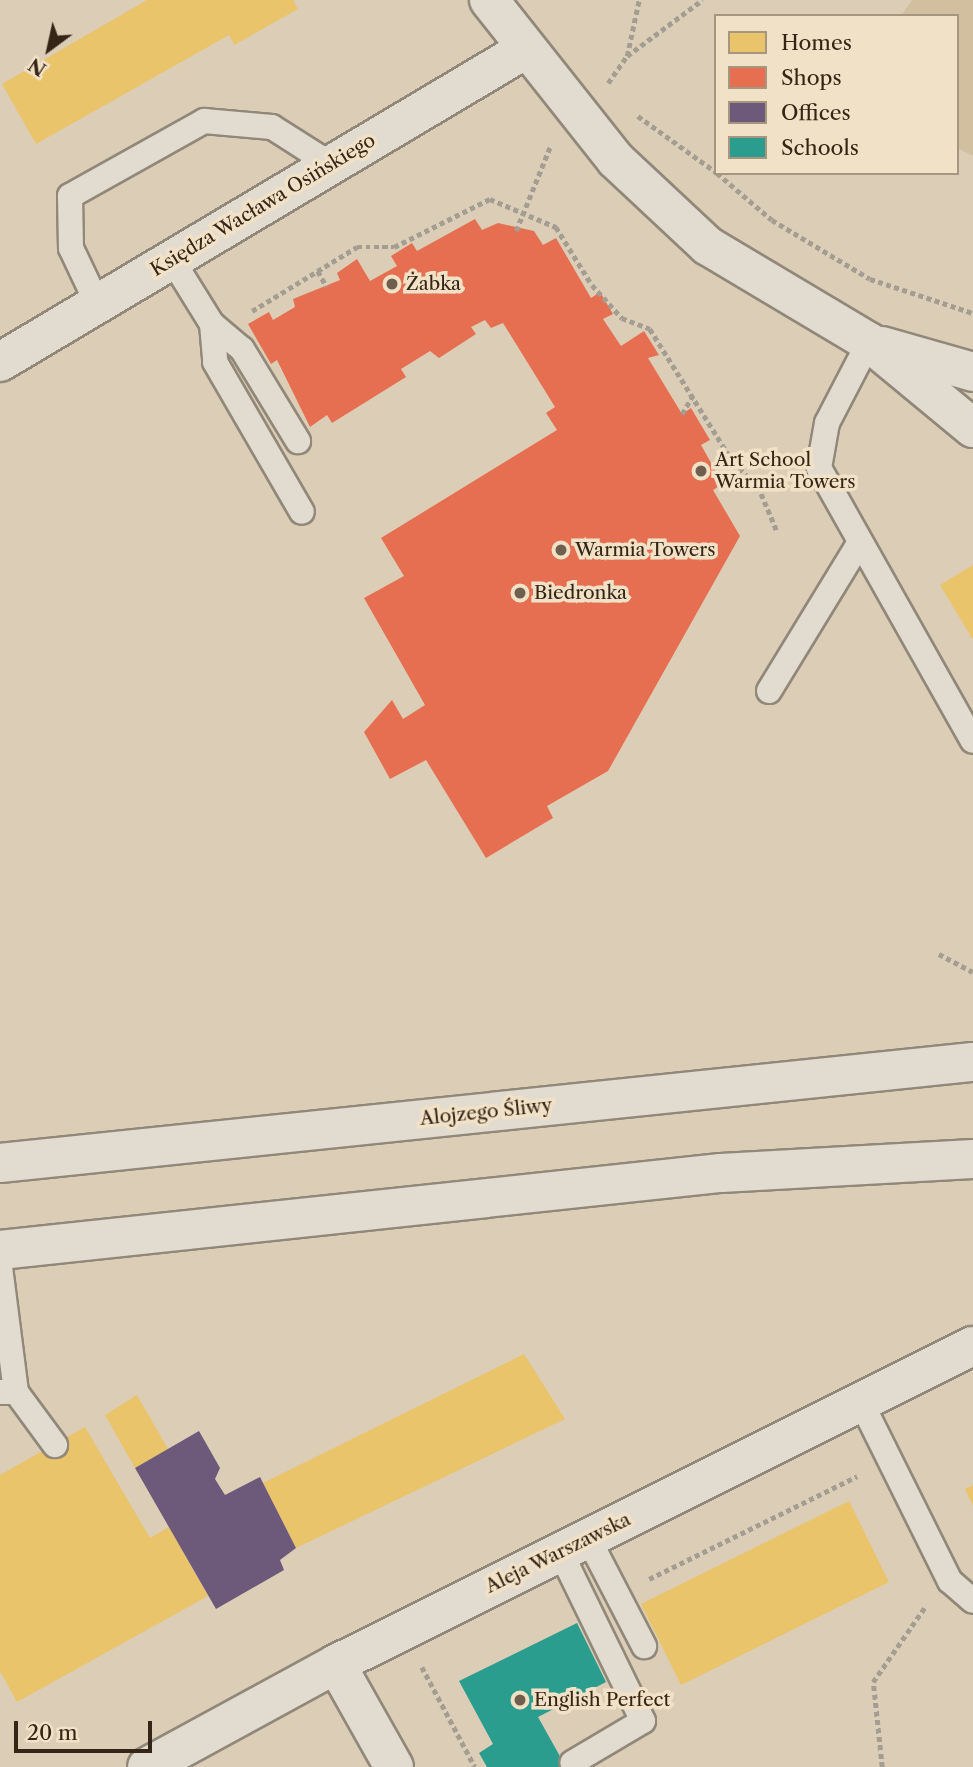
<!DOCTYPE html>
<html>
<head>
<meta charset="utf-8">
<style>
	body { margin:0 }
	#map { position:relative; width:973px; height:1767px; overflow:hidden; background:#dbcdb6; font-family:"Libre Caslon Text",serif }
	div>[style] { position:absolute }
	[style*='--x'] { left:calc(var(--x)*1px); top:calc(var(--y)*1px); width:calc(var(--w)*1px); rotate:calc(var(--a)*1deg) }
	.green>* { inset:0; background:#d2bfa0 }
	.homes>* { inset:0; background:#e9c46a }
	.shops>* { inset:0; background:#e76f51 }
	.offices>* { inset:0; background:#6d597a }
	.schools>* { inset:0; background:#2a9d8f }
	.path>* { height:4.5px; margin-top:-2.25px; transform-origin:0; background:repeating-linear-gradient(90deg,#a49d92 0 5px,transparent 0 8.5px) }
	.roads { filter:drop-shadow(2px 0 #918879) drop-shadow(-2px 0 #918879) drop-shadow(0 2px #918879) drop-shadow(0 -2px #918879) }
	.service>* { height:24px; margin:-12px; padding:0 12px; transform-origin:12px; border-radius:12px; background:#e2dbd0 }
	.minor>* { height:38px; margin:-19px; padding:0 19px; transform-origin:19px; border-radius:19px; background:#e2dbd0 }
	.tertiary>* { height:38px; margin:-19px; padding:0 19px; transform-origin:19px; border-radius:19px; background:#e2dbd0 }
	.dots>* { width:19px; height:19px; translate:-50% -50%; box-sizing:border-box; border:4px solid #f1e1c6; border-radius:50% }
	span { translate:-50% -50%; white-space:nowrap; text-align:center; line-height:1.15; -webkit-text-stroke:7px #f1e1c6; paint-order:stroke }
	.street-label { font-size:19px; color:#352516 }
	.poi-label { font-size:19px; color:#352516 }
	.left { translate:0 -50%; text-align:left }
	.legend { position:absolute; left:714px; top:14px; width:245px; height:161px; box-sizing:border-box; background:#f1e1c6; border:2px solid #a69680; margin:0; padding:9px 12px; list-style:none; font-size:21px; color:#352516 }
	.legend li { display:flex; align-items:center; gap:14px; height:35px }
	.legend b { width:35px; border:2px solid #a69680 }
	.north { position:absolute; left:14px; top:14px; width:70px; height:70px; -webkit-text-stroke:5px #f1e1c6; paint-order:stroke; rotate:213deg; font-size:19px; font-weight:700; line-height:28px; text-align:center; color:#352516 }
	.north::after { content:''; display:block; margin:auto; width:24px; height:32px; background:#352516; clip-path:polygon(50% 0,100% 100%,50% 72%,0 100%) }
	.scale { position:absolute; left:14px; top:1721px; width:138px; height:32px; box-sizing:border-box; border:4px solid #352516; border-top:0; padding-left:9px; font-size:21px; line-height:24px; white-space:nowrap; color:#352516; -webkit-text-stroke:5px #f1e1c6; paint-order:stroke }
</style>
</head>
<body>
<div id="map">
	<div class="green">
		<div style="clip-path:polygon(912px 0,973px 0,973px 156px,957px 148px,957px 16px,901px 16px)"></div>
	</div>
	<div class="homes">
		<div style="clip-path:polygon(147px 0,293px 0,298px 9px,234px 45px,229px 35px,36px 144px,2px 84px)"></div>
		<div style="clip-path:polygon(973px 565px,973px 640px,940px 585px)"></div>
		<div style="clip-path:polygon(524px 1354px,565px 1419px,296px 1548px,263px 1483px)"></div>
		<div style="clip-path:polygon(137px 1395px,168px 1449px,135px 1468px,105px 1415px)"></div>
		<div style="clip-path:polygon(85px 1427px,150px 1538px,169px 1527px,208px 1596px,17px 1702px,0 1671px,0 1475px)"></div>
		<div style="clip-path:polygon(973px 1485px,973px 1506px,965px 1489px)"></div>
		<div style="clip-path:polygon(849px 1501px,889px 1582px,681px 1685px,641px 1604px)"></div>
	</div>
	<div class="shops">
		<div style="clip-path:polygon(475px 219px,482px 230px,498px 223px,534px 231px,543px 245px,556px 238px,591px 298px,600px 292px,613px 314px,603px 319px,621px 346px,644px 331px,659px 355px,648px 358px,682px 414px,691px 408px,710px 440px,701px 445px,723px 484px,713px 490px,740px 536px,608px 771px,547px 806px,553px 818px,486px 858px,426px 760px,390px 779px,364px 732px,392px 700px,403px 719px,425px 705px,364px 598px,404px 576px,381px 538px,557px 430px,546px 413px,555px 407px,503px 323px,491px 328px,485px 320px,471px 327px,476px 334px,439px 358px,430px 351px,401px 369px,406px 377px,332px 423px,327px 415px,310px 427px,277px 360px,271px 364px,248px 324px,269px 312px,273px 320px,295px 307px,293px 299px,340px 280px,337px 273px,357px 259px,370px 281px,397px 266px,391px 256px,412px 243px,417px 251px)"></div>
	</div>
	<div class="offices">
		<div style="clip-path:polygon(199px 1431px,220px 1468px,215px 1479px,225px 1495px,260px 1477px,296px 1548px,280px 1560px,284px 1570px,216px 1609px,135px 1468px)"></div>
	</div>
	<div class="schools">
		<div style="clip-path:polygon(577px 1623px,606px 1682px,538px 1717px,566px 1767px,487px 1767px,479px 1753px,493px 1744px,459px 1681px)"></div>
	</div>
	<div class="path">
		<div style="--x:627;--y:56;--w:94;--a:-36.7"></div>
		<div style="--x:608;--y:83;--w:33;--a:-55"></div>
		<div style="--x:627;--y:56;--w:57;--a:-77.9"></div>
		<div style="--x:638;--y:116;--w:96;--a:35.7"></div>
		<div style="--x:717;--y:173;--w:72;--a:40.5"></div>
		<div style="--x:772;--y:220;--w:114;--a:31"></div>
		<div style="--x:870;--y:279;--w:108;--a:18.3"></div>
		<div style="--x:516;--y:231;--w:91;--a:-68"></div>
		<div style="--x:318;--y:271;--w:18;--a:61"></div>
		<div style="--x:252;--y:311;--w:123;--a:-31.4"></div>
		<div style="--x:357;--y:247;--w:37;--a:0"></div>
		<div style="--x:394;--y:247;--w:107;--a:-26.6"></div>
		<div style="--x:490;--y:199;--w:72;--a:23"></div>
		<div style="--x:556;--y:227;--w:68;--a:58.2"></div>
		<div style="--x:592;--y:285;--w:45;--a:47.7"></div>
		<div style="--x:622;--y:318;--w:30;--a:21"></div>
		<div style="--x:650;--y:329;--w:157;--a:58"></div>
		<div style="--x:733;--y:462;--w:28;--a:88"></div>
		<div style="--x:682;--y:414;--w:20;--a:-60"></div>
		<div style="--x:733;--y:462;--w:35;--a:44"></div>
		<div style="--x:758;--y:486;--w:49;--a:67.1"></div>
		<div style="--x:939;--y:954;--w:38;--a:28"></div>
		<div style="--x:649;--y:1579;--w:232;--a:-26.3"></div>
		<div style="--x:422;--y:1667;--w:113;--a:62.1"></div>
		<div style="--x:882;--y:1767;--w:85;--a:-96"></div>
		<div style="--x:873;--y:1682;--w:91;--a:-55.3"></div>
	</div>
	<div class="roads">
		<div class="service">
			<div style="--x:171;--y:258;--w:78;--a:58.2"></div>
			<div style="--x:212;--y:324;--w:38;--a:85"></div>
			<div style="--x:215;--y:362;--w:173;--a:59.9"></div>
			<div style="--x:97;--y:303;--w:61;--a:-115.3"></div>
			<div style="--x:71;--y:248;--w:52;--a:-91.1"></div>
			<div style="--x:70;--y:196;--w:154;--a:-29.2"></div>
			<div style="--x:204;--y:121;--w:68;--a:5"></div>
			<div style="--x:272;--y:127;--w:65;--a:32.5"></div>
			<div style="--x:212;--y:324;--w:39;--a:40"></div>
			<div style="--x:242;--y:349;--w:108;--a:58.7"></div>
			<div style="--x:869;--y:342;--w:91;--a:117.4"></div>
			<div style="--x:827;--y:423;--w:46;--a:100.1"></div>
			<div style="--x:819;--y:468;--w:313;--a:60.6"></div>
			<div style="--x:769;--y:691;--w:175;--a:-58.6"></div>
			<div style="--x:0;--y:1267;--w:126;--a:82.7"></div>
			<div style="--x:16;--y:1392;--w:16;--a:180"></div>
			<div style="--x:16;--y:1392;--w:66;--a:53.7"></div>
			<div style="--x:861;--y:1402;--w:200;--a:63.6"></div>
			<div style="--x:950;--y:1581;--w:30;--a:41"></div>
			<div style="--x:588;--y:1538;--w:122;--a:62.6"></div>
			<div style="--x:560;--y:1551;--w:189;--a:64"></div>
			<div style="--x:643;--y:1721;--w:82;--a:149.4"></div>
		</div>
		<div class="minor">
			<div style="--x:489;--y:0;--w:204;--a:51.6"></div>
			<div style="--x:616;--y:160;--w:126;--a:43.1"></div>
			<div style="--x:708;--y:246;--w:187;--a:30.8"></div>
			<div style="--x:869;--y:342;--w:135;--a:39.6"></div>
			<div style="--x:882;--y:346;--w:95;--a:15.9"></div>
			<div style="--x:0;--y:362;--w:612;--a:-30.76"></div>
			<div style="--x:336;--y:1664;--w:118;--a:60.6"></div>
			<div style="--x:147;--y:1767;--w:215;--a:-28.6"></div>
			<div style="--x:336;--y:1664;--w:712;--a:-26.53"></div>
		</div>
		<div class="tertiary">
			<div style="--x:0;--y:1163;--w:978;--a:-5.93"></div>
			<div style="--x:0;--y:1250;--w:725;--a:-6.1"></div>
			<div style="--x:721;--y:1173;--w:252;--a:-3.2"></div>
		</div>
	</div>
	<div class="dots">
		<div style="left:392px;top:284px;background:#6f604e"></div>
		<div style="left:701px;top:471px;background:#6f604e"></div>
		<div style="left:561px;top:550px;background:#6f604e"></div>
		<div style="left:520px;top:593px;background:#6f604e"></div>
		<div style="left:520px;top:1700px;background:#6f604e"></div>
	</div>
	<div class="street-label">
		<span style="left:263px;top:205px;rotate:-31deg">Księdza Wacława Osińskiego</span>
		<span style="left:486px;top:1112px;rotate:-6deg">Alojzego Śliwy</span>
		<span style="left:558px;top:1553px;rotate:-26deg">Aleja Warszawska</span>
	</div>
	<div class="poi-label">
		<span class="left" style="left:406px;top:284px">Żabka</span>
		<span class="left" style="left:715px;top:471px">Art School<br>Warmia Towers</span>
		<span class="left" style="left:575px;top:550px">Warmia Towers</span>
		<span class="left" style="left:534px;top:593px">Biedronka</span>
		<span class="left" style="left:534px;top:1700px">English Perfect</span>
	</div>
	<ul class="legend">
	<li><b style="height:19px;background:#e9c46a"></b>Homes</li>
	<li><b style="height:19px;background:#e76f51"></b>Shops</li>
	<li><b style="height:19px;background:#6d597a"></b>Offices</li>
	<li><b style="height:19px;background:#2a9d8f"></b>Schools</li>
	</ul>
	<div class="north">N</div>
	<div class="scale">20 m</div>
</div>
</body>
</html>
